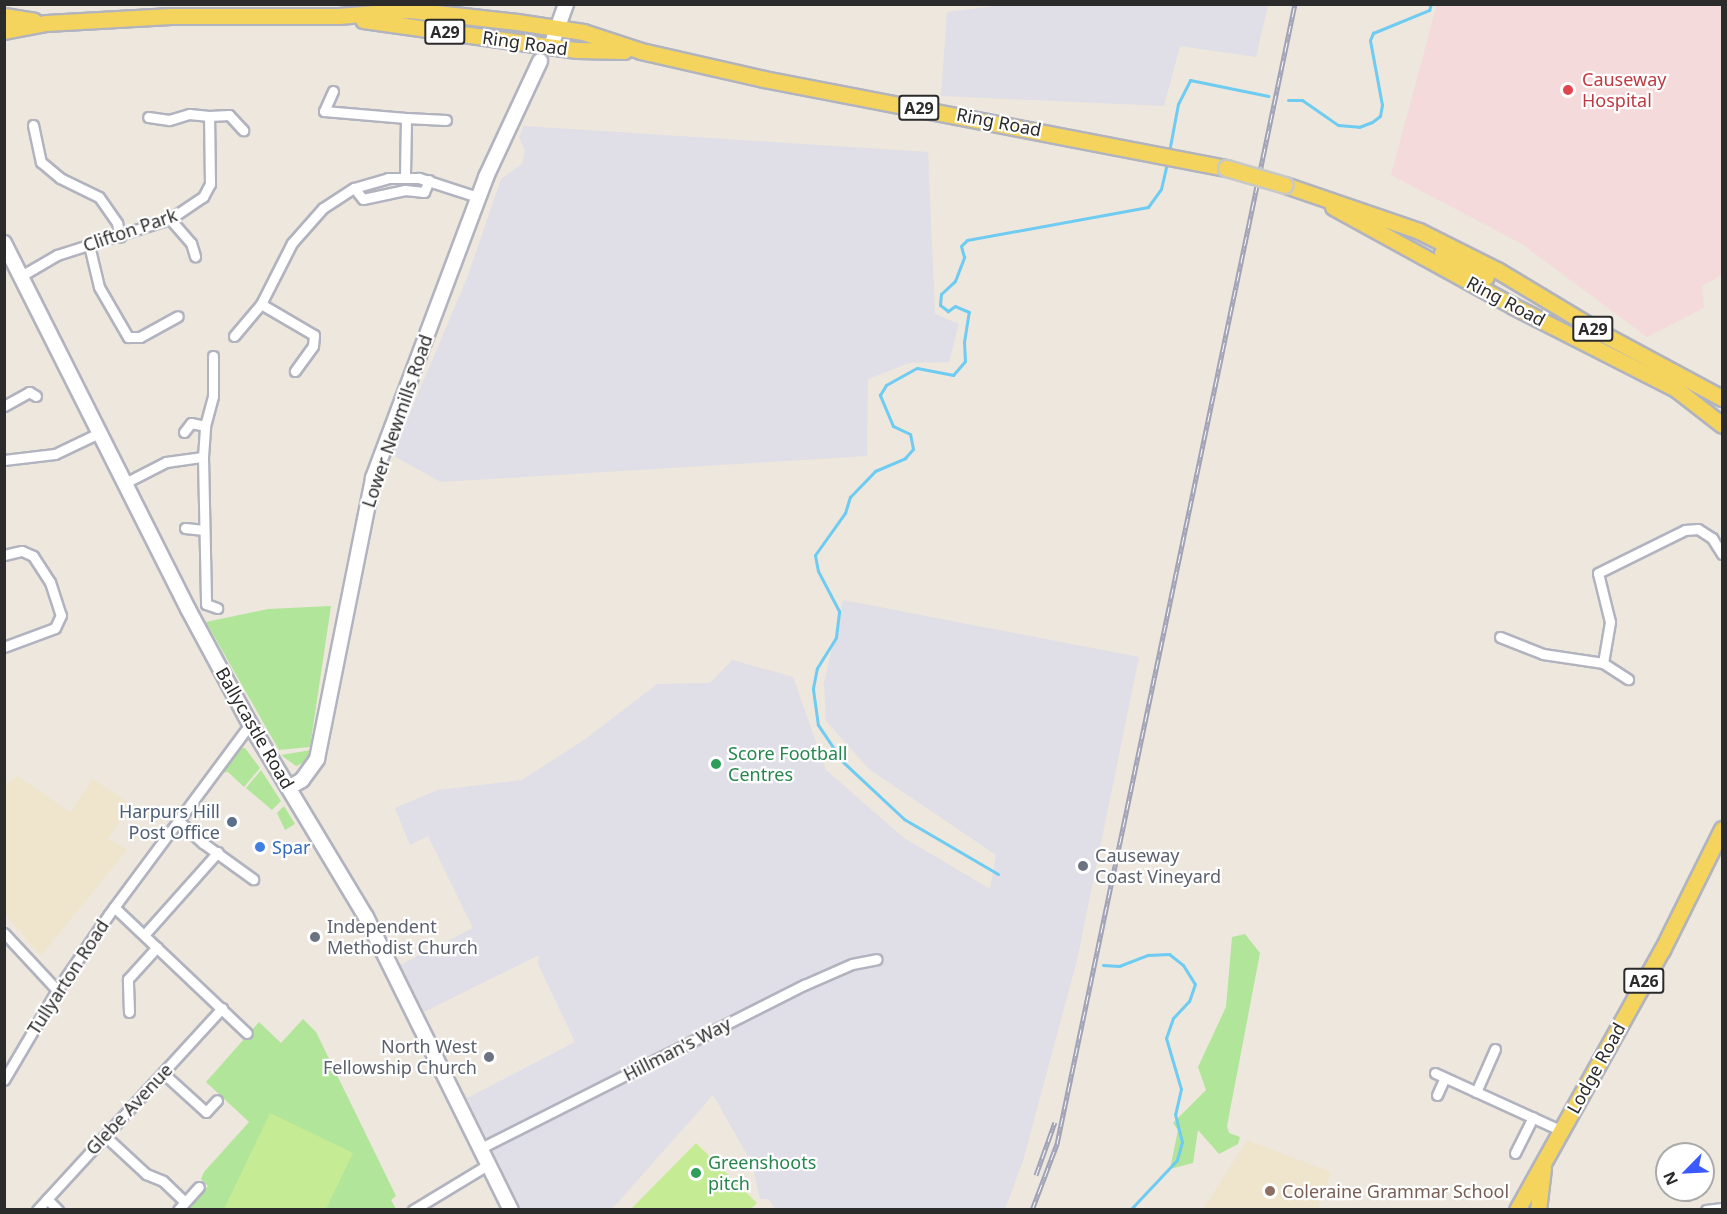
<!DOCTYPE html>
<html>
<head>
<meta charset="utf-8">
<style>
	body { margin:0 }
	#map { position:relative; width:1727px; height:1214px; overflow:hidden; background:#ede7dd; font-family:"Noto Sans",sans-serif }
	div>[style] { position:absolute }
	[style*='--x'] { left:calc(var(--x)*1px); top:calc(var(--y)*1px); width:calc(var(--w)*1px); rotate:calc(var(--a)*1deg) }
	.industrial>* { inset:0; background:#e0dee6 }
	.education>* { inset:0; background:#efe5cc }
	.medical>* { inset:0; background:#f4dadb }
	.green>* { inset:0; background:#b1e599 }
	.pitch>* { inset:0; background:#c5ec94 }
	.stream>* { height:3px; margin:-1.5px; padding:0 1.5px; transform-origin:1.5px; border-radius:1.5px; background:#6ecbf1 }
	.roads { filter:drop-shadow(2px 0 #b1b3bf) drop-shadow(-2px 0 #b1b3bf) drop-shadow(0 2px #b1b3bf) drop-shadow(0 -2px #b1b3bf) }
	.street>* { height:9px; margin:-4.5px; padding:0 4.5px; transform-origin:4.5px; border-radius:4.5px; background:#fff }
	.secondary>* { height:14px; margin:-7px; padding:0 7px; transform-origin:7px; border-radius:7px; background:#fff }
	.primary>* { height:15px; margin:-7.5px; padding:0 7.5px; transform-origin:7.5px; border-radius:7.5px; background:#f4d45c }
	.rail>* { height:5px; margin-top:-2.5px; transform-origin:0; background:repeating-linear-gradient(90deg,#fff 0 9px,#a0a2b6 0 18px); box-sizing:border-box; border-block:2px solid #a0a2b6 }
	.bridges { filter:drop-shadow(2px 0 #c8c8c8) drop-shadow(-2px 0 #c8c8c8) drop-shadow(0 2px #c8c8c8) drop-shadow(0 -2px #c8c8c8) }
	.primary-bridge>* { height:15px; margin:-7.5px; padding:0 7.5px; transform-origin:7.5px; border-radius:7.5px; background:#f4d45c }
	.dots>* { width:16px; height:16px; translate:-50% -50%; box-sizing:border-box; border:3px solid #fff; border-radius:50% }
	span { translate:-50% -50%; white-space:nowrap; text-align:center; line-height:1.15; -webkit-text-stroke:4.5px #fff; paint-order:stroke }
	.shield-label span { padding:2px 4px; background:#fff; border:2px solid; border-radius:4px; -webkit-text-stroke-width:0 }
	.shield-label { font-size:16px; color:#2b2b2b; font-weight:700 }
	.street-label { font-size:18px; color:#2b2b2b }
	.health-label { font-size:18px; color:#be3a42 }
	.left { translate:0 -50%; text-align:left }
	.leisure-label { font-size:18px; color:#27864d }
	.service-label { font-size:18px; color:#4e5e75 }
	.right { translate:-100% -50%; text-align:right }
	.shop-label { font-size:18px; color:#366cbe }
	.worship-label { font-size:18px; color:#5b616d }
	.education-label { font-size:18px; color:#785e54 }
	.frame { position:absolute; inset:0; border:6px solid #2b2b2b; pointer-events:none }
	.north { position:absolute; left:1655px; top:1142px; width:60px; height:60px; box-sizing:border-box; background:#fff; border:2px solid #aaa; border-radius:50%; rotate:246deg; font-size:16px; font-weight:700; line-height:24px; text-align:center; color:#2b2b2b }
	.north::after { content:''; display:block; margin:auto; width:21px; height:27px; background:#3a5afd; clip-path:polygon(50% 0,100% 100%,50% 72%,0 100%) }
</style>
</head>
<body>
<div id="map">
	<div class="industrial">
		<div style="clip-path:polygon(1004px 5px,1004px 4px,1268px 5px,1256px 57px,1180px 46px,1164px 106px,941px 96px,947px 12px)"></div>
		<div style="clip-path:polygon(524px 126px,928px 152px,935px 314px,959px 324px,949px 362px,909px 363px,868px 379px,867px 456px,441px 482px,392px 455px,467px 278px,501px 179px,522px 164px,525px 151px,519px 137px)"></div>
		<div style="clip-path:polygon(843px 600px,1139px 657px,1077px 960px,1023px 1161px,1005px 1209px,775px 1209px,768px 1199px,760px 1199px,752px 1163px,713px 1095px,612px 1209px,521px 1209px,467px 1098px,575px 1042px,538px 964px,539px 955px,424px 1012px,400px 965px,473px 928px,428px 836px,410px 845px,395px 808px,438px 790px,522px 780px,587px 738px,657px 684px,710px 683px,732px 660px,793px 677px,826px 770px,904px 838px,990px 889px,996px 855px,869px 769px,826px 721px,824px 683px)"></div>
	</div>
	<div class="education">
		<div style="clip-path:polygon(18px 776px,70px 812px,93px 779px,132px 805px,108px 838px,127px 850px,41px 956px,5px 914px,5px 784px)"></div>
		<div style="clip-path:polygon(1247px 1140px,1331px 1172px,1318px 1209px,1203px 1209px)"></div>
	</div>
	<div class="medical">
		<div style="clip-path:polygon(1437px 4px,1722px 5px,1722px 275px,1702px 286px,1704px 308px,1647px 337px,1522px 244px,1391px 175px)"></div>
	</div>
	<div class="green">
		<div style="clip-path:polygon(331px 606px,310px 747px,279px 750px,206px 622px,268px 609px)"></div>
		<div style="clip-path:polygon(240px 748px,245px 748px,260px 768px,244px 787px,228px 772px,219px 773px)"></div>
		<div style="clip-path:polygon(311px 750px,305px 762px,296px 766px,281px 755px)"></div>
		<div style="clip-path:polygon(261px 770px,281px 801px,272px 810px,246px 788px)"></div>
		<div style="clip-path:polygon(284px 806px,295px 824px,285px 830px,277px 813px)"></div>
		<div style="clip-path:polygon(1245px 934px,1260px 953px,1227px 1126px,1229px 1133px,1240px 1137px,1238px 1144px,1219px 1154px,1198px 1130px,1193px 1163px,1170px 1169px,1178px 1130px,1173px 1123px,1206px 1090px,1198px 1067px,1226px 1007px,1232px 937px)"></div>
		<div style="clip-path:polygon(303px 1019px,316px 1032px,396px 1196px,391px 1200px,396px 1209px,186px 1210px,208px 1186px,201px 1179px,204px 1172px,249px 1122px,206px 1082px,259px 1022px,281px 1043px)"></div>
	</div>
	<div class="pitch">
		<div style="clip-path:polygon(270px 1113px,353px 1153px,326px 1209px,224px 1209px)"></div>
		<div style="clip-path:polygon(696px 1143px,757px 1203px,751px 1209px,631px 1209px)"></div>
	</div>
	<div class="stream">
		<div style="--x:1288;--y:100;--w:14;--a:0"></div>
		<div style="--x:1302;--y:100;--w:44;--a:34.8"></div>
		<div style="--x:1338;--y:125;--w:21;--a:5"></div>
		<div style="--x:1359;--y:127;--w:14;--a:-21"></div>
		<div style="--x:1372;--y:122;--w:10;--a:-37"></div>
		<div style="--x:1380;--y:116;--w:11;--a:-80"></div>
		<div style="--x:1382;--y:105;--w:66;--a:-100.5"></div>
		<div style="--x:1370;--y:40;--w:8;--a:-67"></div>
		<div style="--x:1373;--y:33;--w:61;--a:-22.3"></div>
		<div style="--x:1429;--y:10;--w:6;--a:-72"></div>
		<div style="--x:1169;--y:152;--w:49;--a:-79.4"></div>
		<div style="--x:1178;--y:104;--w:27;--a:-63"></div>
		<div style="--x:1190;--y:80;--w:80;--a:11.6"></div>
		<div style="--x:998;--y:874;--w:109;--a:-149.7"></div>
		<div style="--x:904;--y:819;--w:83;--a:-136.9"></div>
		<div style="--x:843;--y:762;--w:45;--a:-124"></div>
		<div style="--x:818;--y:725;--w:37;--a:-98"></div>
		<div style="--x:813;--y:688;--w:20;--a:-79"></div>
		<div style="--x:817;--y:668;--w:36;--a:-58"></div>
		<div style="--x:836;--y:637;--w:26;--a:-83"></div>
		<div style="--x:839;--y:611;--w:45;--a:-117.7"></div>
		<div style="--x:818;--y:571;--w:16;--a:-101"></div>
		<div style="--x:815;--y:555;--w:52;--a:-54.5"></div>
		<div style="--x:845;--y:513;--w:17;--a:-73"></div>
		<div style="--x:850;--y:497;--w:36;--a:-46"></div>
		<div style="--x:875;--y:471;--w:33;--a:-23"></div>
		<div style="--x:905;--y:458;--w:12;--a:-48"></div>
		<div style="--x:913;--y:449;--w:15;--a:-101"></div>
		<div style="--x:910;--y:434;--w:19;--a:-155"></div>
		<div style="--x:893;--y:426;--w:34;--a:-113"></div>
		<div style="--x:880;--y:395;--w:12;--a:-59"></div>
		<div style="--x:886;--y:385;--w:35;--a:-29"></div>
		<div style="--x:917;--y:368;--w:37;--a:11"></div>
		<div style="--x:953;--y:375;--w:18;--a:-49"></div>
		<div style="--x:965;--y:361;--w:19;--a:-93"></div>
		<div style="--x:964;--y:342;--w:30;--a:-81"></div>
		<div style="--x:969;--y:312;--w:15;--a:-157"></div>
		<div style="--x:955;--y:306;--w:9;--a:144"></div>
		<div style="--x:948;--y:311;--w:10;--a:-143"></div>
		<div style="--x:940;--y:305;--w:11;--a:-85"></div>
		<div style="--x:941;--y:294;--w:19;--a:-43"></div>
		<div style="--x:955;--y:281;--w:26;--a:-69"></div>
		<div style="--x:964;--y:257;--w:11;--a:-105"></div>
		<div style="--x:961;--y:246;--w:8;--a:-45"></div>
		<div style="--x:967;--y:240;--w:184;--a:-10.3"></div>
		<div style="--x:1148;--y:207;--w:22;--a:-54"></div>
		<div style="--x:1161;--y:189;--w:28;--a:-77"></div>
		<div style="--x:1103;--y:965;--w:16;--a:4"></div>
		<div style="--x:1119;--y:966;--w:31;--a:-21"></div>
		<div style="--x:1148;--y:955;--w:21;--a:-3"></div>
		<div style="--x:1169;--y:954;--w:18;--a:38"></div>
		<div style="--x:1183;--y:965;--w:22;--a:58"></div>
		<div style="--x:1195;--y:984;--w:18;--a:109"></div>
		<div style="--x:1189;--y:1001;--w:23;--a:133"></div>
		<div style="--x:1173;--y:1018;--w:21;--a:109"></div>
		<div style="--x:1166;--y:1038;--w:53;--a:73.6"></div>
		<div style="--x:1181;--y:1089;--w:26;--a:103"></div>
		<div style="--x:1175;--y:1114;--w:29;--a:76"></div>
		<div style="--x:1182;--y:1142;--w:19;--a:106"></div>
		<div style="--x:1177;--y:1160;--w:69;--a:133.2"></div>
	</div>
	<div class="roads">
		<div class="street">
			<div style="--x:333;--y:91;--w:22;--a:114"></div>
			<div style="--x:324;--y:111;--w:82;--a:4.9"></div>
			<div style="--x:406;--y:118;--w:60;--a:91"></div>
			<div style="--x:209;--y:116;--w:20;--a:-3"></div>
			<div style="--x:229;--y:115;--w:21;--a:47"></div>
			<div style="--x:406;--y:118;--w:40;--a:2.9"></div>
			<div style="--x:33;--y:125;--w:38;--a:78"></div>
			<div style="--x:41;--y:162;--w:25;--a:40"></div>
			<div style="--x:60;--y:178;--w:43;--a:26"></div>
			<div style="--x:99;--y:197;--w:32;--a:55"></div>
			<div style="--x:117;--y:223;--w:14;--a:78"></div>
			<div style="--x:354;--y:188;--w:14;--a:51"></div>
			<div style="--x:363;--y:199;--w:43;--a:-12.1"></div>
			<div style="--x:405;--y:190;--w:19;--a:6"></div>
			<div style="--x:424;--y:192;--w:13;--a:-67"></div>
			<div style="--x:170;--y:219;--w:32;--a:49"></div>
			<div style="--x:191;--y:243;--w:14;--a:73"></div>
			<div style="--x:89;--y:245;--w:43;--a:76.6"></div>
			<div style="--x:99;--y:287;--w:58;--a:59.9"></div>
			<div style="--x:128;--y:337;--w:12;--a:0"></div>
			<div style="--x:140;--y:337;--w:43;--a:-28.9"></div>
			<div style="--x:21;--y:276;--w:42;--a:-30.3"></div>
			<div style="--x:57;--y:255;--w:119;--a:-17.7"></div>
			<div style="--x:170;--y:219;--w:40;--a:-34"></div>
			<div style="--x:203;--y:197;--w:15;--a:-62"></div>
			<div style="--x:210;--y:184;--w:68;--a:-90.8"></div>
			<div style="--x:209;--y:116;--w:20;--a:-174"></div>
			<div style="--x:189;--y:114;--w:21;--a:163"></div>
			<div style="--x:169;--y:120;--w:21;--a:-172"></div>
			<div style="--x:261;--y:304;--w:61;--a:30.3"></div>
			<div style="--x:314;--y:335;--w:11;--a:95"></div>
			<div style="--x:313;--y:346;--w:31;--a:126"></div>
			<div style="--x:234;--y:336;--w:42;--a:-49.8"></div>
			<div style="--x:261;--y:304;--w:68;--a:-63.1"></div>
			<div style="--x:292;--y:243;--w:47;--a:-48.5"></div>
			<div style="--x:323;--y:208;--w:37;--a:-33"></div>
			<div style="--x:354;--y:188;--w:35;--a:-16"></div>
			<div style="--x:388;--y:178;--w:31;--a:0"></div>
			<div style="--x:419;--y:178;--w:62;--a:17.9"></div>
			<div style="--x:4;--y:406;--w:29;--a:-29"></div>
			<div style="--x:29;--y:392;--w:8;--a:30"></div>
			<div style="--x:184;--y:432;--w:11;--a:-52"></div>
			<div style="--x:191;--y:423;--w:14;--a:12"></div>
			<div style="--x:203;--y:457;--w:31;--a:-86"></div>
			<div style="--x:205;--y:426;--w:31;--a:-75"></div>
			<div style="--x:213;--y:396;--w:40;--a:-90"></div>
			<div style="--x:4;--y:460;--w:51;--a:-6.7"></div>
			<div style="--x:55;--y:454;--w:49;--a:-25.5"></div>
			<div style="--x:125;--y:483;--w:46;--a:-27.1"></div>
			<div style="--x:166;--y:462;--w:37;--a:-8"></div>
			<div style="--x:203;--y:457;--w:147;--a:88.8"></div>
			<div style="--x:206;--y:604;--w:12;--a:20"></div>
			<div style="--x:185;--y:528;--w:19;--a:6"></div>
			<div style="--x:4;--y:555;--w:18;--a:-13"></div>
			<div style="--x:22;--y:551;--w:12;--a:24"></div>
			<div style="--x:33;--y:556;--w:31;--a:57"></div>
			<div style="--x:50;--y:582;--w:35;--a:72"></div>
			<div style="--x:61;--y:615;--w:14;--a:115"></div>
			<div style="--x:55;--y:628;--w:54;--a:159.6"></div>
			<div style="--x:1500;--y:637;--w:46;--a:21.6"></div>
			<div style="--x:1543;--y:654;--w:61;--a:8.5"></div>
			<div style="--x:1603;--y:663;--w:30;--a:33"></div>
			<div style="--x:1603;--y:663;--w:42;--a:-80.3"></div>
			<div style="--x:1610;--y:622;--w:50;--a:-103.8"></div>
			<div style="--x:1598;--y:573;--w:97;--a:-26.3"></div>
			<div style="--x:1685;--y:530;--w:13;--a:-4"></div>
			<div style="--x:1698;--y:529;--w:17;--a:33"></div>
			<div style="--x:1712;--y:538;--w:19;--a:58"></div>
			<div style="--x:178;--y:820;--w:34;--a:43"></div>
			<div style="--x:203;--y:843;--w:62;--a:35.8"></div>
			<div style="--x:114;--y:907;--w:183;--a:43.5"></div>
			<div style="--x:4;--y:933;--w:78;--a:47.1"></div>
			<div style="--x:144;--y:935;--w:111;--a:-48.3"></div>
			<div style="--x:129;--y:1012;--w:33;--a:-92"></div>
			<div style="--x:128;--y:979;--w:43;--a:-47.8"></div>
			<div style="--x:163;--y:1073;--w:58;--a:42.2"></div>
			<div style="--x:206;--y:1112;--w:16;--a:-47"></div>
			<div style="--x:1435;--y:1073;--w:140;--a:24.5"></div>
			<div style="--x:4;--y:1080;--w:104;--a:-59.5"></div>
			<div style="--x:57;--y:990;--w:92;--a:-55.6"></div>
			<div style="--x:109;--y:914;--w:237;--a:-53.4"></div>
			<div style="--x:1476;--y:1092;--w:47;--a:-66.2"></div>
			<div style="--x:1437;--y:1095;--w:17;--a:-66"></div>
			<div style="--x:105;--y:1136;--w:56;--a:42.8"></div>
			<div style="--x:146;--y:1174;--w:18;--a:22"></div>
			<div style="--x:163;--y:1181;--w:30;--a:44"></div>
			<div style="--x:481;--y:1148;--w:362;--a:-26.8"></div>
			<div style="--x:804;--y:985;--w:52;--a:-23.6"></div>
			<div style="--x:852;--y:964;--w:25;--a:-11"></div>
			<div style="--x:1515;--y:1153;--w:40;--a:-63.4"></div>
			<div style="--x:47;--y:1199;--w:16;--a:45"></div>
			<div style="--x:37;--y:1210;--w:274;--a:-47.5"></div>
			<div style="--x:178;--y:1210;--w:31;--a:-48"></div>
			<div style="--x:413;--y:1210;--w:89;--a:-31.2"></div>
			<div style="--x:1706;--y:1210;--w:16;--a:-7"></div>
		</div>
		<div class="secondary">
			<div style="--x:551;--y:46;--w:45;--a:-70.3"></div>
			<div style="--x:4;--y:243;--w:410;--a:63.3"></div>
			<div style="--x:188;--y:609;--w:131;--a:61.7"></div>
			<div style="--x:250;--y:724;--w:225;--a:59"></div>
			<div style="--x:366;--y:917;--w:327;--a:63.7"></div>
			<div style="--x:290;--y:787;--w:14;--a:-30"></div>
			<div style="--x:302;--y:780;--w:26;--a:-54"></div>
			<div style="--x:317;--y:759;--w:287;--a:-78.7"></div>
			<div style="--x:373;--y:478;--w:322;--a:-69.4"></div>
			<div style="--x:486;--y:177;--w:128;--a:-65"></div>
		</div>
		<div class="primary">
			<div style="--x:4;--y:16;--w:30;--a:9"></div>
			<div style="--x:363;--y:20;--w:216;--a:8"></div>
			<div style="--x:577;--y:50;--w:47;--a:1.2"></div>
			<div style="--x:4;--y:31;--w:43;--a:-10.8"></div>
			<div style="--x:46;--y:23;--w:125;--a:-3.2"></div>
			<div style="--x:171;--y:16;--w:168;--a:0"></div>
			<div style="--x:339;--y:16;--w:70;--a:-4.9"></div>
			<div style="--x:409;--y:10;--w:109;--a:6.3"></div>
			<div style="--x:517;--y:22;--w:67;--a:8.6"></div>
			<div style="--x:583;--y:32;--w:61;--a:18.1"></div>
			<div style="--x:641;--y:51;--w:126;--a:12.8"></div>
			<div style="--x:764;--y:79;--w:470;--a:10.9"></div>
			<div style="--x:1285;--y:185;--w:142;--a:18.9"></div>
			<div style="--x:1419;--y:231;--w:87;--a:26.6"></div>
			<div style="--x:1497;--y:270;--w:126;--a:31"></div>
			<div style="--x:1605;--y:335;--w:133;--a:28.3"></div>
			<div style="--x:1333;--y:207;--w:205;--a:28.8"></div>
			<div style="--x:1513;--y:306;--w:183;--a:27"></div>
			<div style="--x:1676;--y:389;--w:58;--a:38"></div>
			<div style="--x:1442;--y:253;--w:50;--a:28.6"></div>
			<div style="--x:1517;--y:1210;--w:298;--a:-60.9"></div>
			<div style="--x:1662;--y:950;--w:135;--a:-63.6"></div>
			<div style="--x:1538;--y:1210;--w:42;--a:-83.2"></div>
		</div>
	</div>
	<div class="rail">
		<div style="--x:1036;--y:1175;--w:56;--a:-70.3"></div>
		<div style="--x:1032;--y:1210;--w:71;--a:-69.3"></div>
		<div style="--x:1057;--y:1144;--w:1165;--a:-78.21"></div>
	</div>
	<div class="bridges">
		<div class="primary-bridge">
			<div style="--x:1226;--y:168;--w:61;--a:16.1"></div>
		</div>
	</div>
	<div class="dots">
		<div style="left:1568px;top:90px;background:#e0444e"></div>
		<div style="left:716px;top:764px;background:#2e9e5b"></div>
		<div style="left:232px;top:822px;background:#5c6f8a"></div>
		<div style="left:260px;top:847px;background:#3f7fe0"></div>
		<div style="left:1083px;top:866px;background:#6b7280"></div>
		<div style="left:315px;top:937px;background:#6b7280"></div>
		<div style="left:489px;top:1057px;background:#6b7280"></div>
		<div style="left:696px;top:1173px;background:#2e9e5b"></div>
		<div style="left:1270px;top:1191px;background:#8d6e63"></div>
	</div>
	<div class="shield-label">
		<span style="left:445px;top:32px">A29</span>
		<span style="left:919px;top:108px">A29</span>
		<span style="left:1593px;top:329px">A29</span>
		<span style="left:1644px;top:981px">A26</span>
	</div>
	<div class="street-label">
		<span style="left:525px;top:43px;rotate:8deg">Ring Road</span>
		<span style="left:999px;top:122px;rotate:11deg">Ring Road</span>
		<span style="left:130px;top:230px;rotate:-19deg">Clifton Park</span>
		<span style="left:1506px;top:301px;rotate:28deg">Ring Road</span>
		<span style="left:397px;top:421px;rotate:-71deg">Lower Newmills Road</span>
		<span style="left:255px;top:728px;rotate:60deg">Ballycastle Road</span>
		<span style="left:68px;top:977px;rotate:-57deg">Tullyarton Road</span>
		<span style="left:677px;top:1049px;rotate:-27deg">Hillman's Way</span>
		<span style="left:1596px;top:1068px;rotate:-61deg">Lodge Road</span>
		<span style="left:129px;top:1109px;rotate:-47deg">Glebe Avenue</span>
	</div>
	<div class="health-label">
		<span class="left" style="left:1582px;top:90px">Causeway<br>Hospital</span>
	</div>
	<div class="leisure-label">
		<span class="left" style="left:728px;top:764px">Score Football<br>Centres</span>
		<span class="left" style="left:708px;top:1173px">Greenshoots<br>pitch</span>
	</div>
	<div class="service-label">
		<span class="right" style="left:220px;top:822px">Harpurs Hill<br>Post Office</span>
	</div>
	<div class="shop-label">
		<span class="left" style="left:272px;top:847px">Spar</span>
	</div>
	<div class="worship-label">
		<span class="left" style="left:1095px;top:866px">Causeway<br>Coast Vineyard</span>
		<span class="left" style="left:327px;top:937px">Independent<br>Methodist Church</span>
		<span class="right" style="left:477px;top:1057px">North West<br>Fellowship Church</span>
	</div>
	<div class="education-label">
		<span class="left" style="left:1282px;top:1191px">Coleraine Grammar School</span>
	</div>
	<div class="frame"></div>
	<div class="north">N</div>
</div>
</body>
</html>
